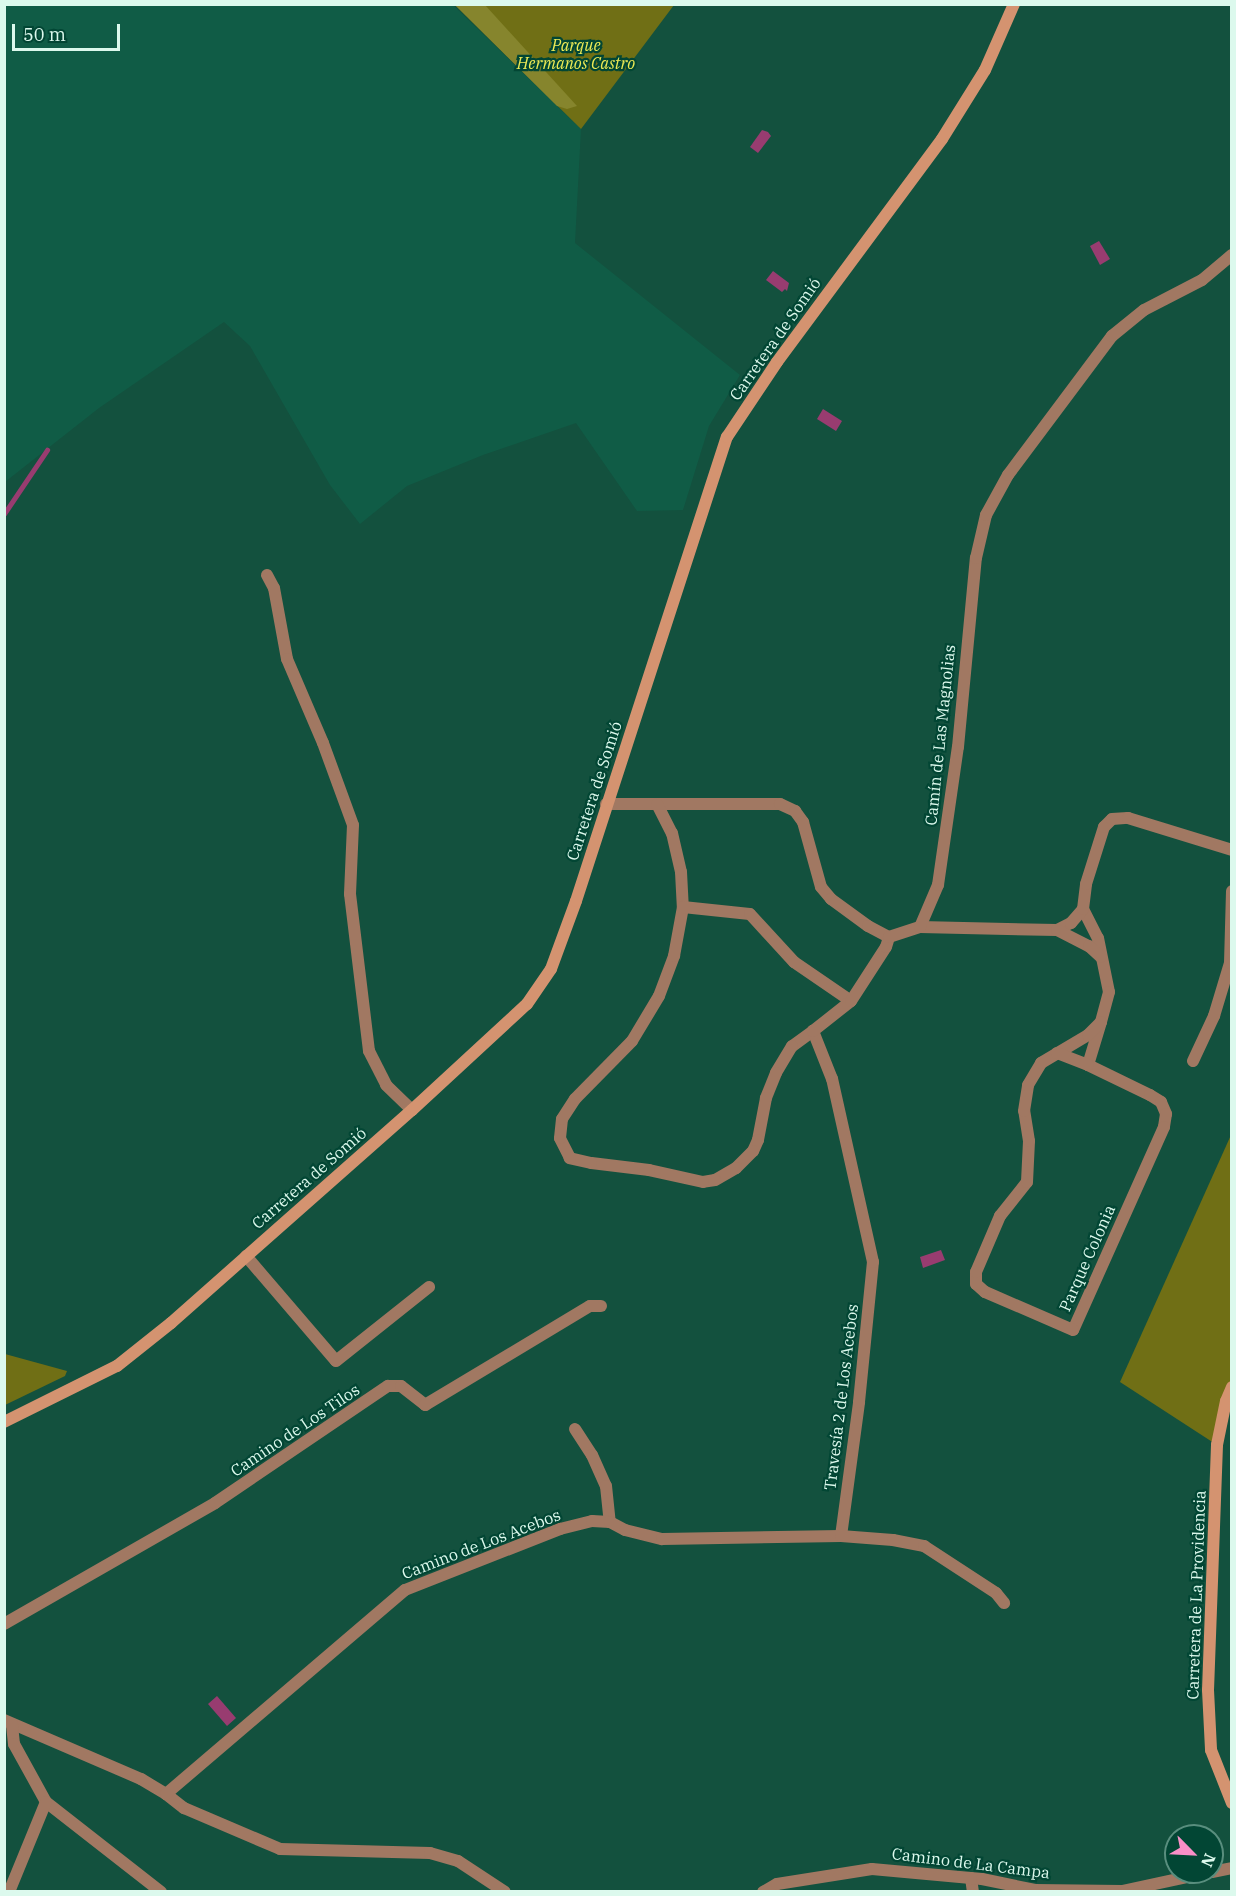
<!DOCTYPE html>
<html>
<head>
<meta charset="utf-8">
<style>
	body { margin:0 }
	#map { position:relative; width:1236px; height:1896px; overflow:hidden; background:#13513e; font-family:"IBM Plex Serif",serif }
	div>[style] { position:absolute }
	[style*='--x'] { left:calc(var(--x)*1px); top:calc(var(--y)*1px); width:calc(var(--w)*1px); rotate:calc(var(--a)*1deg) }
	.built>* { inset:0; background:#105c46 }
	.green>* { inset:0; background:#706f15 }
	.forest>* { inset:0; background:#86852d }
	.water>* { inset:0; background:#983c70 }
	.stream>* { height:4.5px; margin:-2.25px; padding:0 2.25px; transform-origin:2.25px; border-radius:2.25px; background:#983c70 }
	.street>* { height:12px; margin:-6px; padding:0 6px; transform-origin:6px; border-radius:6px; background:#a17862 }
	.secondary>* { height:12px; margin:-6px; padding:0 6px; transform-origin:6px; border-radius:6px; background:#d49370 }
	span { translate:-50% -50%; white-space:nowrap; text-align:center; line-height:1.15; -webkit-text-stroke:4.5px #024634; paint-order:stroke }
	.park-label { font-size:16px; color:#edea55; font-style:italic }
	.street-label { font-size:16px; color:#dcf9ed }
	.frame { position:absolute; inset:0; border:6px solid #dcf9ed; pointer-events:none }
	.north { position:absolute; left:1164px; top:1824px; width:60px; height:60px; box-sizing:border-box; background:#024634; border:2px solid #598e7e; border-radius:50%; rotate:114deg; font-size:16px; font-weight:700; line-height:24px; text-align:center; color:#dcf9ed }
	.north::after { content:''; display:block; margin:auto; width:21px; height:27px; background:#fa8fc7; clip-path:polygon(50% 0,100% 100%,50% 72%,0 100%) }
	.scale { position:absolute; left:12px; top:24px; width:108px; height:27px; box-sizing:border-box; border:3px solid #dcf9ed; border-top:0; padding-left:8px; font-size:18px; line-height:21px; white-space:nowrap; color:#dcf9ed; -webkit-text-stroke:4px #024634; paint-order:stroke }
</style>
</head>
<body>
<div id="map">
	<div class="built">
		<div style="clip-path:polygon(5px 4px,453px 5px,581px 129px,575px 243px,740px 375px,709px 426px,683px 510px,637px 511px,576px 423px,483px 455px,407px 486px,360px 524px,330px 485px,250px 346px,224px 322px,99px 408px,5px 482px)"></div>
	</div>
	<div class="green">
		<div style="clip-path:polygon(455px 5px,674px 5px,581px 129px)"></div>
		<div style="clip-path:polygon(1231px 1135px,1232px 1387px,1217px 1445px,1120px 1382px)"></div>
		<div style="clip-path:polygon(5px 1354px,67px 1371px,65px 1376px,5px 1405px)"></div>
	</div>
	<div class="forest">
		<div style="clip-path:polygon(455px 5px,485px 5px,577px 106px,567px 109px,557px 106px)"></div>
	</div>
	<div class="water">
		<div style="clip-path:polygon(762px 130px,768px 132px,771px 136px,758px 153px,750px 147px)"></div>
		<div style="clip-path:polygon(1099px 241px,1110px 259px,1100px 265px,1090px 246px)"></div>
		<div style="clip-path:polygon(773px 271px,789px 283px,787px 291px,785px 289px,782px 292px,766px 280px)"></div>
		<div style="clip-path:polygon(823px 409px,842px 421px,836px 431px,817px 419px)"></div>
		<div style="clip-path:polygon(941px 1250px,945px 1260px,923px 1268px,920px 1257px)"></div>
		<div style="clip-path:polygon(217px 1696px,236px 1718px,227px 1726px,208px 1704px)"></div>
	</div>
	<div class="stream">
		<div style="--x:4;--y:514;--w:77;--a:-56.1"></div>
	</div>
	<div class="street">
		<div style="--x:267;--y:575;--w:15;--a:62"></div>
		<div style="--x:274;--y:588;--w:72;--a:79.6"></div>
		<div style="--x:287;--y:659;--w:91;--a:66.8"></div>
		<div style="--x:323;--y:743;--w:87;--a:69.9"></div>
		<div style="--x:353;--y:825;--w:69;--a:92.5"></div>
		<div style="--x:350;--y:894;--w:158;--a:83.1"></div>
		<div style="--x:369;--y:1051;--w:38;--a:63"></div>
		<div style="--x:386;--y:1085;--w:36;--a:44"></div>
		<div style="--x:606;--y:804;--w:174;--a:0"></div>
		<div style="--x:780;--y:804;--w:17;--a:25"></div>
		<div style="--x:795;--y:811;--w:14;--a:54"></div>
		<div style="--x:803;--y:822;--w:67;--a:74.5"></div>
		<div style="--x:821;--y:887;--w:16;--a:50"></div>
		<div style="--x:831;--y:899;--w:46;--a:36.1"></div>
		<div style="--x:868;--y:926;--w:24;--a:28"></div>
		<div style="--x:657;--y:804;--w:33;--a:63"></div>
		<div style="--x:672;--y:833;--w:40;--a:77"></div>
		<div style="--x:681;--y:872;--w:35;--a:87"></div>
		<div style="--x:1083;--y:909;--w:33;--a:63"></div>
		<div style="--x:1098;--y:938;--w:55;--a:78.5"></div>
		<div style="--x:1109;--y:992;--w:31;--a:105"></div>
		<div style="--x:1101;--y:1022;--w:45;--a:106.8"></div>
		<div style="--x:1088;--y:1065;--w:69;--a:25.8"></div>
		<div style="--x:1150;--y:1095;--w:13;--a:32"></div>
		<div style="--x:1161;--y:1102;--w:13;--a:67"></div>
		<div style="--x:1166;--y:1114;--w:13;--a:99"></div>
		<div style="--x:1164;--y:1127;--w:222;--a:114.1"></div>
		<div style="--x:1073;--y:1330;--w:96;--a:-156.6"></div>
		<div style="--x:985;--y:1292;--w:12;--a:-138"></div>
		<div style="--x:976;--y:1284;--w:12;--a:-90"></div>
		<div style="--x:976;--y:1272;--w:61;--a:-66.8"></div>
		<div style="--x:1000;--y:1216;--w:43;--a:-51.5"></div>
		<div style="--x:1027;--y:1182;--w:41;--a:-87.2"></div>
		<div style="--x:1029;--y:1141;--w:30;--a:-99"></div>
		<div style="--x:1024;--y:1111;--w:26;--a:-81"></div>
		<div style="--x:1028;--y:1085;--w:26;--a:-59"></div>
		<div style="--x:1041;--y:1063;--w:55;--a:-30.8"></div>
		<div style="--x:1088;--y:1035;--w:18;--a:-45"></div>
		<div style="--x:920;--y:927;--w:137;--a:1.3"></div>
		<div style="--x:1057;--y:930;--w:16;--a:-27"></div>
		<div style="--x:1071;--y:923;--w:18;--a:-49"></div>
		<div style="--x:1083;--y:909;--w:25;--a:-83"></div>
		<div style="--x:1086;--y:884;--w:60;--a:-72.5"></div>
		<div style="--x:1104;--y:827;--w:11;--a:-45"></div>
		<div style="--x:1112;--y:819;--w:16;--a:-4"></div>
		<div style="--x:1128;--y:818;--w:109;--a:17.1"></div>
		<div style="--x:1057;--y:930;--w:36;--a:27"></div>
		<div style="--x:1089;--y:946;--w:16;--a:43"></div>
		<div style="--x:813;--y:1031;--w:26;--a:144"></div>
		<div style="--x:792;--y:1046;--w:31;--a:121"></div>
		<div style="--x:776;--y:1073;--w:27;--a:112"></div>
		<div style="--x:766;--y:1098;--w:43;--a:100.8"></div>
		<div style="--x:758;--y:1140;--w:12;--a:114"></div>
		<div style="--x:753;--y:1151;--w:24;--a:135"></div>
		<div style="--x:736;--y:1168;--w:24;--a:150"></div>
		<div style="--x:715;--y:1180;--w:12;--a:171"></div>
		<div style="--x:703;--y:1182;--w:55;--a:-167.5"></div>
		<div style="--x:649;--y:1170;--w:58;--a:-173.1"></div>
		<div style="--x:591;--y:1163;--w:22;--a:-167"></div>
		<div style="--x:570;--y:1158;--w:22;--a:-117"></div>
		<div style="--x:560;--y:1138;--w:19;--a:-84"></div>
		<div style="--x:562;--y:1119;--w:24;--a:-57"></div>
		<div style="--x:575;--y:1099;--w:81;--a:-45.5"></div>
		<div style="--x:632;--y:1041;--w:52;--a:-59"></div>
		<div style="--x:659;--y:996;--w:43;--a:-69.4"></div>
		<div style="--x:674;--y:956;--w:50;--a:-79.6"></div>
		<div style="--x:683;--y:907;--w:67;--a:6"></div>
		<div style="--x:750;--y:914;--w:65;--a:47.5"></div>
		<div style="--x:794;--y:962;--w:69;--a:34.4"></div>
		<div style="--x:1057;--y:1053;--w:33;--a:21"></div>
		<div style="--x:1193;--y:1061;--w:50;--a:-65"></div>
		<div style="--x:1214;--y:1016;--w:55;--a:-73.2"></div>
		<div style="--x:1230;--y:963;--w:72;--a:-88.4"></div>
		<div style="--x:246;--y:1256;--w:138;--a:49.4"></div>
		<div style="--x:336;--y:1361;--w:119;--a:-38.5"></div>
		<div style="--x:575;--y:1429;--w:31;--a:57"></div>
		<div style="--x:592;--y:1455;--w:34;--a:66"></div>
		<div style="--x:606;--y:1486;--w:36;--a:84"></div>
		<div style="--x:841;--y:1536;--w:135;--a:-82.3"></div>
		<div style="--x:859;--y:1402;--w:141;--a:-84.3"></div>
		<div style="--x:873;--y:1262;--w:188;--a:-102.6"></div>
		<div style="--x:832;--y:1079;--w:52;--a:-111.6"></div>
		<div style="--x:813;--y:1031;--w:48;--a:-38.3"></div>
		<div style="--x:851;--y:1001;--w:64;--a:-57.1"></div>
		<div style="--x:886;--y:947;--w:10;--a:-73"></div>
		<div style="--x:889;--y:937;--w:33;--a:-18"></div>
		<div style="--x:920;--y:927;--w:46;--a:-66.8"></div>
		<div style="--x:938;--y:885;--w:139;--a:-81.8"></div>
		<div style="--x:958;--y:747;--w:190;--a:-84.6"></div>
		<div style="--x:976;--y:558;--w:44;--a:-76.9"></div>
		<div style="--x:986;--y:515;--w:46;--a:-61.2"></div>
		<div style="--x:1008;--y:475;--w:174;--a:-53.2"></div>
		<div style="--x:1112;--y:336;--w:41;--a:-39.1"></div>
		<div style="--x:1144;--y:310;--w:65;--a:-27.3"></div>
		<div style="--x:1202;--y:280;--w:39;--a:-40"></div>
		<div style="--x:4;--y:1624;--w:243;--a:-29.8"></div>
		<div style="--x:215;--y:1503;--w:209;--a:-34.1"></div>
		<div style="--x:388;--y:1386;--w:13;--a:0"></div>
		<div style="--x:401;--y:1386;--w:31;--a:38"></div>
		<div style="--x:425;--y:1405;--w:192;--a:-31"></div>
		<div style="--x:590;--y:1306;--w:11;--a:0"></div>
		<div style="--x:4;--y:1720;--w:149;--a:23.3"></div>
		<div style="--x:141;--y:1779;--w:29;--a:31"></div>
		<div style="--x:166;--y:1794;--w:23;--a:38"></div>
		<div style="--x:184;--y:1808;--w:104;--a:23.1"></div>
		<div style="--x:280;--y:1849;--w:150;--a:1.5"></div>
		<div style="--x:430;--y:1853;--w:29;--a:16"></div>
		<div style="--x:458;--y:1861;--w:56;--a:33.4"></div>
		<div style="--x:12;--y:1725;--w:19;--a:84"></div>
		<div style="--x:14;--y:1744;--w:66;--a:61.1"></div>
		<div style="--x:46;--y:1802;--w:146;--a:38"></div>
		<div style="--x:166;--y:1794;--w:314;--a:-40.5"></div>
		<div style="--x:405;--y:1590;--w:167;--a:-21.5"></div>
		<div style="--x:560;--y:1529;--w:33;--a:-14"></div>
		<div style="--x:592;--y:1521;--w:18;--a:3"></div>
		<div style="--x:610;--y:1522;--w:17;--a:28"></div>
		<div style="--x:625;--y:1530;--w:38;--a:14"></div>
		<div style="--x:662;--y:1539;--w:179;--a:-1"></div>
		<div style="--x:841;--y:1536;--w:52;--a:4.4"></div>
		<div style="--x:893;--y:1540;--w:32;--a:11"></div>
		<div style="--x:924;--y:1546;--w:86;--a:33.1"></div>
		<div style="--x:996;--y:1593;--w:13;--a:51"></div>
		<div style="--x:1212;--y:1872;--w:20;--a:-11"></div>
		<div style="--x:971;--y:1878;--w:14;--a:82"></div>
		<div style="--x:9;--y:1892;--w:97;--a:-67.7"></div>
		<div style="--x:763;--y:1892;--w:16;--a:-30"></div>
		<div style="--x:777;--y:1884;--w:96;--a:-9"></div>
		<div style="--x:872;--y:1869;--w:110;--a:5.2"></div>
		<div style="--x:982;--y:1879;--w:54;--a:11.7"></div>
		<div style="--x:1035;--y:1890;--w:87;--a:0.7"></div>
		<div style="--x:1122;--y:1891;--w:91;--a:-12.1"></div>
	</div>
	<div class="secondary">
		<div style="--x:1232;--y:1387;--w:15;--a:113"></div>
		<div style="--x:1226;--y:1401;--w:45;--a:101.6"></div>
		<div style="--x:1217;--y:1445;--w:245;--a:92.1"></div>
		<div style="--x:1208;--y:1690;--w:60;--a:87.1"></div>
		<div style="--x:1211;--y:1750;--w:57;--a:68.4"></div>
		<div style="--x:4;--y:1422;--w:126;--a:-26.4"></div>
		<div style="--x:117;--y:1366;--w:69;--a:-38.5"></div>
		<div style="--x:171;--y:1323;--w:322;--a:-41.5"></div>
		<div style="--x:412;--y:1110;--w:156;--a:-42.7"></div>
		<div style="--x:527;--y:1004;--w:42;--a:-55.6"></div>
		<div style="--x:551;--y:969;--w:72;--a:-69.8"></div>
		<div style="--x:576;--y:901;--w:488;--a:-72"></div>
		<div style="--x:727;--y:437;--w:90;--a:-56.3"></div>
		<div style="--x:777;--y:362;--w:277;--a:-53.5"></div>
		<div style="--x:942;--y:139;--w:81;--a:-58.1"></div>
		<div style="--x:985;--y:70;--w:72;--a:-66.3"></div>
	</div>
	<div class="park-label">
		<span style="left:576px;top:54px">Parque<br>Hermanos Castro</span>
	</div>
	<div class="street-label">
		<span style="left:775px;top:339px;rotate:-55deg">Carretera de Somió</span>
		<span style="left:940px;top:735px;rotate:-84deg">Camín de Las Magnolias</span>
		<span style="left:594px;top:791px;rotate:-72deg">Carretera de Somió</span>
		<span style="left:309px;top:1178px;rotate:-41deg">Carretera de Somió</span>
		<span style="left:1087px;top:1258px;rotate:-66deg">Parque Colonia</span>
		<span style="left:841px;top:1397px;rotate:-83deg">Travesía 2 de Los Acebos</span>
		<span style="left:295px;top:1430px;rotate:-34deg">Camino de Los Tilos</span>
		<span style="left:481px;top:1544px;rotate:-21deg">Camino de Los Acebos</span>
		<span style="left:1196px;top:1595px;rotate:-88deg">Carretera de La Providencia</span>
		<span style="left:971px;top:1863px;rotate:7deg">Camino de La Campa</span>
	</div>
	<div class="frame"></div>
	<div class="north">N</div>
	<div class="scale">50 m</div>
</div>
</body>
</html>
